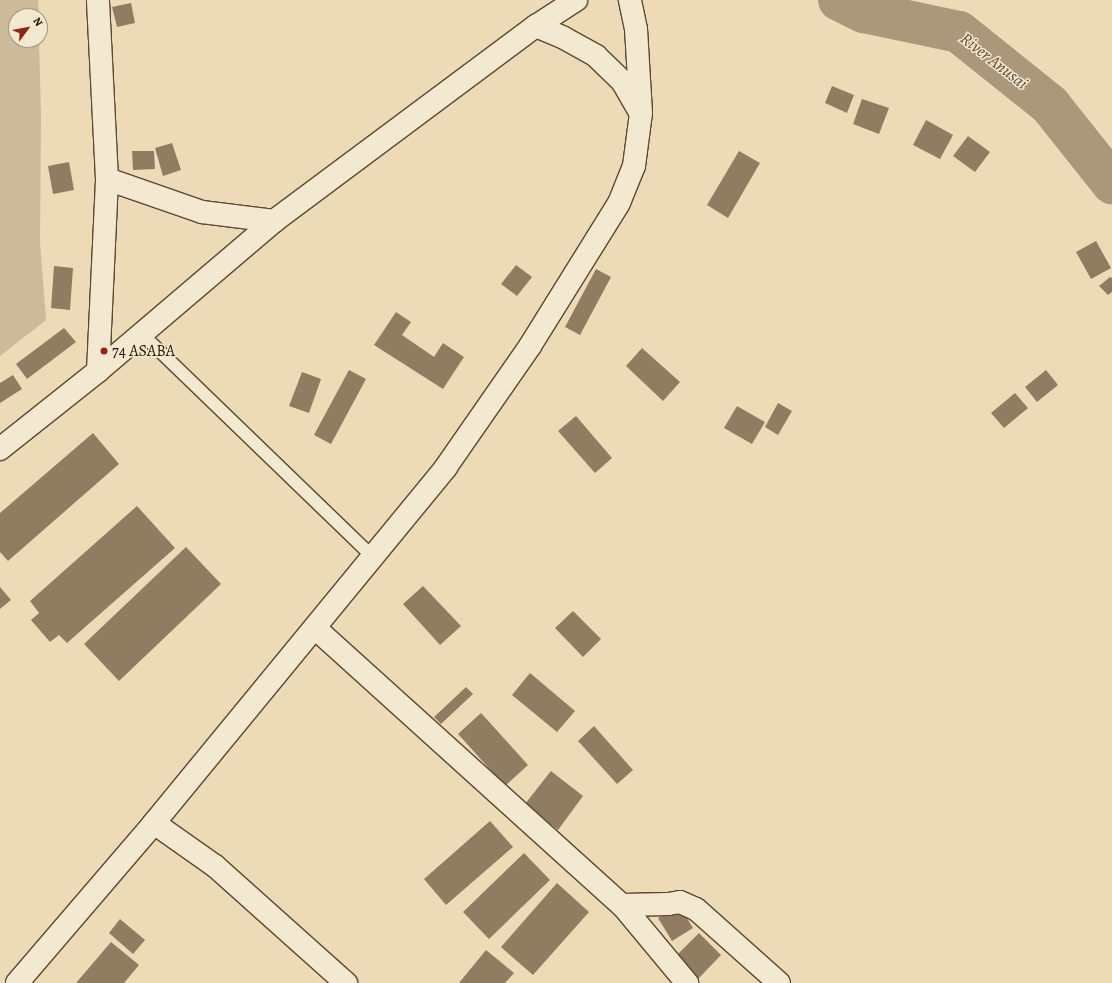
<!DOCTYPE html>
<html>
<head>
<meta charset="utf-8">
<style>
	body { margin:0 }
	#map { position:relative; width:1112px; height:983px; overflow:hidden; background:#eddbb7; font-family:Alegreya,serif }
	div>[style] { position:absolute }
	[style*='--x'] { left:calc(var(--x)*1px); top:calc(var(--y)*1px); width:calc(var(--w)*1px); rotate:calc(var(--a)*1deg) }
	.green>* { inset:0; background:#ccba99 }
	.river>* { height:42px; margin:-21px; padding:0 21px; transform-origin:21px; border-radius:21px; background:#ab987a }
	.building>* { inset:0; background:#907c61 }
	.roads { filter:drop-shadow(1px 0 #5c4731) drop-shadow(-1px 0 #5c4731) drop-shadow(0 1px #5c4731) drop-shadow(0 -1px #5c4731) }
	.lane>* { height:12px; margin:-6px; padding:0 6px; transform-origin:6px; border-radius:6px; background:#f3e8d0 }
	.street>* { height:22px; margin:-11px; padding:0 11px; transform-origin:11px; border-radius:11px; background:#f3e8d0 }
	.secondary>* { height:22px; margin:-11px; padding:0 11px; transform-origin:11px; border-radius:11px; background:#f3e8d0 }
	.dots>* { width:11px; height:11px; translate:-50% -50%; box-sizing:border-box; border:2px solid #f3e8d0; border-radius:50% }
	span { translate:-50% -50%; white-space:nowrap; text-align:center; line-height:1.15; -webkit-text-stroke:3px #f3e8d0; paint-order:stroke }
	.poi-label { font-size:16px; color:#2b1604 }
	.left { translate:0 -50%; text-align:left }
	.water-label { font-size:17px; color:#5e4a33; font-style:italic }
	.north { position:absolute; left:8px; top:8px; width:40px; height:40px; box-sizing:border-box; background:#f3e8d0; border:1px solid #a3947e; border-radius:50%; rotate:58deg; font-size:11px; font-weight:700; line-height:16px; text-align:center; color:#2b1604 }
	.north::after { content:''; display:block; margin:auto; width:14px; height:18px; background:#8f2418; clip-path:polygon(50% 0,100% 100%,50% 72%,0 100%) }
</style>
</head>
<body>
<div id="map">
	<div class="green">
		<div style="clip-path:polygon(0 0,38px 0,39px 16px,16px 16px,16px 40px,39px 40px,41px 116px,40px 242px,46px 320px,0 356px)"></div>
	</div>
	<div class="river">
		<div style="--x:839;--y:0;--w:28;--a:26"></div>
		<div style="--x:864;--y:12;--w:97;--a:11.9"></div>
		<div style="--x:959;--y:32;--w:117;--a:38.7"></div>
		<div style="--x:1050;--y:105;--w:100;--a:51.5"></div>
	</div>
	<div class="building">
		<div style="clip-path:polygon(131px 3px,135px 23px,117px 27px,112px 7px)"></div>
		<div style="clip-path:polygon(832px 86px,854px 95px,847px 113px,825px 103px)"></div>
		<div style="clip-path:polygon(862px 99px,889px 108px,879px 134px,853px 124px)"></div>
		<div style="clip-path:polygon(926px 120px,953px 135px,940px 159px,913px 145px)"></div>
		<div style="clip-path:polygon(968px 136px,990px 152px,975px 172px,953px 156px)"></div>
		<div style="clip-path:polygon(172px 143px,181px 170px,163px 176px,155px 148px)"></div>
		<div style="clip-path:polygon(132px 151px,154px 151px,155px 169px,133px 170px)"></div>
		<div style="clip-path:polygon(739px 151px,760px 163px,728px 218px,707px 205px)"></div>
		<div style="clip-path:polygon(69px 162px,74px 190px,53px 194px,48px 166px)"></div>
		<div style="clip-path:polygon(1096px 241px,1111px 268px,1091px 279px,1076px 252px)"></div>
		<div style="clip-path:polygon(516px 265px,532px 277px,517px 296px,501px 284px)"></div>
		<div style="clip-path:polygon(54px 266px,73px 268px,70px 310px,51px 308px)"></div>
		<div style="clip-path:polygon(596px 269px,611px 277px,580px 335px,565px 327px)"></div>
		<div style="clip-path:polygon(1110px 277px,1112px 278px,1112px 292px,1108px 295px,1099px 286px)"></div>
		<div style="clip-path:polygon(396px 312px,411px 322px,402px 335px,434px 357px,443px 343px,464px 357px,443px 389px,374px 345px)"></div>
		<div style="clip-path:polygon(64px 328px,76px 342px,27px 379px,16px 364px)"></div>
		<div style="clip-path:polygon(642px 348px,680px 382px,663px 401px,626px 366px)"></div>
		<div style="clip-path:polygon(349px 370px,366px 379px,331px 444px,314px 435px)"></div>
		<div style="clip-path:polygon(1046px 370px,1058px 385px,1037px 402px,1025px 387px)"></div>
		<div style="clip-path:polygon(302px 372px,321px 379px,309px 413px,289px 406px)"></div>
		<div style="clip-path:polygon(13px 375px,22px 389px,0 403px,0 383px)"></div>
		<div style="clip-path:polygon(1015px 393px,1028px 408px,1004px 428px,991px 413px)"></div>
		<div style="clip-path:polygon(778px 403px,792px 411px,778px 435px,765px 427px)"></div>
		<div style="clip-path:polygon(737px 406px,765px 422px,752px 444px,724px 428px)"></div>
		<div style="clip-path:polygon(576px 416px,612px 458px,595px 473px,558px 431px)"></div>
		<div style="clip-path:polygon(93px 433px,119px 464px,8px 561px,0 552px,0 513px)"></div>
		<div style="clip-path:polygon(137px 506px,175px 548px,67px 643px,59px 635px,50px 642px,31px 620px,39px 613px,30px 601px)"></div>
		<div style="clip-path:polygon(186px 547px,221px 584px,119px 681px,84px 644px)"></div>
		<div style="clip-path:polygon(423px 586px,461px 626px,440px 645px,403px 604px)"></div>
		<div style="clip-path:polygon(0 587px,11px 600px,0 609px)"></div>
		<div style="clip-path:polygon(573px 611px,601px 639px,583px 657px,555px 628px)"></div>
		<div style="clip-path:polygon(530px 673px,575px 711px,557px 732px,512px 695px)"></div>
		<div style="clip-path:polygon(466px 687px,473px 694px,441px 724px,434px 717px)"></div>
		<div style="clip-path:polygon(481px 713px,528px 765px,505px 786px,458px 734px)"></div>
		<div style="clip-path:polygon(594px 726px,633px 770px,617px 784px,578px 741px)"></div>
		<div style="clip-path:polygon(551px 771px,583px 796px,558px 830px,525px 804px)"></div>
		<div style="clip-path:polygon(490px 821px,513px 847px,446px 905px,424px 879px)"></div>
		<div style="clip-path:polygon(524px 853px,550px 880px,489px 939px,463px 912px)"></div>
		<div style="clip-path:polygon(557px 883px,589px 912px,533px 975px,501px 947px)"></div>
		<div style="clip-path:polygon(679px 905px,693px 928px,672px 941px,658px 918px)"></div>
		<div style="clip-path:polygon(120px 919px,145px 940px,133px 954px,109px 933px)"></div>
		<div style="clip-path:polygon(699px 933px,721px 955px,698px 979px,675px 957px)"></div>
		<div style="clip-path:polygon(111px 942px,139px 965px,124px 983px,76px 983px)"></div>
		<div style="clip-path:polygon(486px 950px,514px 973px,505px 983px,459px 983px)"></div>
	</div>
	<div class="roads">
		<div class="lane">
			<div style="--x:142;--y:334;--w:321;--a:44"></div>
		</div>
		<div class="street">
			<div style="--x:536;--y:26;--w:30;--a:23"></div>
			<div style="--x:564;--y:38;--w:37;--a:29"></div>
			<div style="--x:596;--y:56;--w:36;--a:44"></div>
			<div style="--x:622;--y:81;--w:34;--a:60"></div>
			<div style="--x:107;--y:179;--w:101;--a:19.2"></div>
			<div style="--x:202;--y:212;--w:73;--a:7.1"></div>
			<div style="--x:98;--y:371;--w:192;--a:-87.3"></div>
			<div style="--x:107;--y:179;--w:179;--a:-92.9"></div>
			<div style="--x:315;--y:628;--w:413;--a:42.1"></div>
			<div style="--x:622;--y:905;--w:102;--a:50.2"></div>
			<div style="--x:154;--y:823;--w:75;--a:35.2"></div>
			<div style="--x:215;--y:866;--w:176;--a:41.8"></div>
			<div style="--x:622;--y:905;--w:46;--a:-1.2"></div>
			<div style="--x:668;--y:904;--w:12;--a:-9"></div>
			<div style="--x:680;--y:902;--w:17;--a:24"></div>
			<div style="--x:696;--y:909;--w:111;--a:41.7"></div>
			<div style="--x:17;--y:983;--w:211;--a:-49.4"></div>
			<div style="--x:154;--y:823;--w:460;--a:-50.6"></div>
			<div style="--x:446;--y:467;--w:147;--a:-55.2"></div>
			<div style="--x:530;--y:346;--w:168;--a:-58.1"></div>
			<div style="--x:619;--y:203;--w:40;--a:-68"></div>
			<div style="--x:634;--y:166;--w:53;--a:-82.5"></div>
			<div style="--x:641;--y:113;--w:84;--a:-93.4"></div>
			<div style="--x:636;--y:29;--w:30;--a:-102"></div>
		</div>
		<div class="secondary">
			<div style="--x:0;--y:449;--w:125;--a:-38.5"></div>
			<div style="--x:98;--y:371;--w:231;--a:-40.4"></div>
			<div style="--x:274;--y:221;--w:327;--a:-36.7"></div>
			<div style="--x:536;--y:26;--w:48;--a:-33"></div>
		</div>
	</div>
	<div class="dots">
		<div style="left:104px;top:351px;background:#8f2418"></div>
	</div>
	<div class="poi-label">
		<span class="left" style="left:112px;top:351px">74 ASABA</span>
	</div>
	<div class="water-label">
		<span style="left:994px;top:61px;rotate:38deg">River Anusai</span>
	</div>
	<div class="north">N</div>
</div>
</body>
</html>
